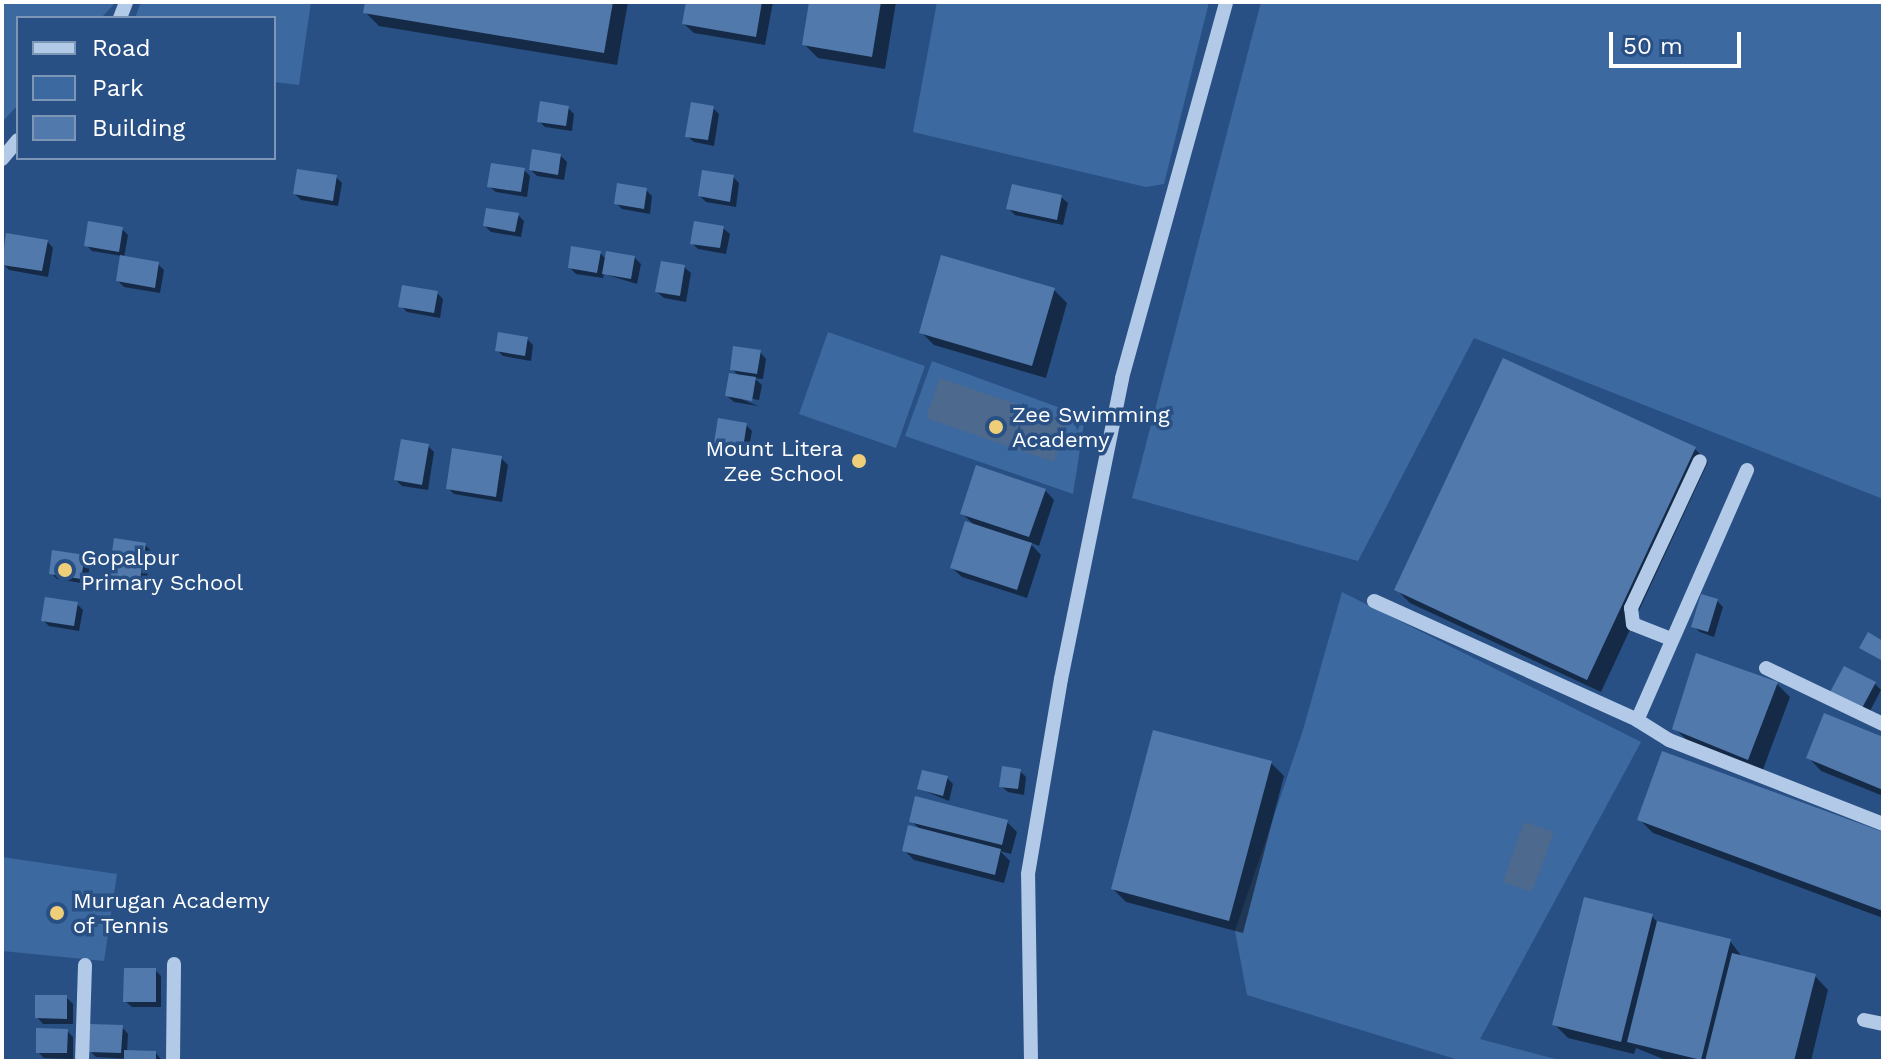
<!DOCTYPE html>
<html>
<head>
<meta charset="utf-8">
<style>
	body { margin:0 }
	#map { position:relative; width:1885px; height:1063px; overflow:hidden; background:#285085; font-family:"Work Sans",sans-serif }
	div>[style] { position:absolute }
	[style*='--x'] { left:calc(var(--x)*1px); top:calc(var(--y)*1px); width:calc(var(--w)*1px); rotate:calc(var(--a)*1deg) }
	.green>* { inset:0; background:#3d69a1 }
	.water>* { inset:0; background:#4d698e }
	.shadow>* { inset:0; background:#0007 }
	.building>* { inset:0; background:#5179ac }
	.minor>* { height:14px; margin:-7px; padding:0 7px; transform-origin:7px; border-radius:7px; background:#b2cae7 }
	.dots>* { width:22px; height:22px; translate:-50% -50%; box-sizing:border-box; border:4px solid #285085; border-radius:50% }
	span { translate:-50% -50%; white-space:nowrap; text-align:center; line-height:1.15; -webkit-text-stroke:7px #285085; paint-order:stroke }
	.poi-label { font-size:22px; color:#fff }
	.left { translate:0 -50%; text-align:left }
	.right { translate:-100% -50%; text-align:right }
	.frame { position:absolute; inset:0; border:4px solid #fff; pointer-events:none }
	.legend { position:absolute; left:16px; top:16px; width:260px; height:144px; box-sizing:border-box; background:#285085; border:2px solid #7e96b6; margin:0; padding:10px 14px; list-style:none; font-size:24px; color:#fff }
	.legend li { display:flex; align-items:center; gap:16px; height:40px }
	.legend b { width:40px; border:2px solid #7e96b6 }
	.scale { position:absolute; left:1609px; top:32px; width:132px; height:36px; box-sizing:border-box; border:4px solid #fff; border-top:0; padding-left:10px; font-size:24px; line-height:28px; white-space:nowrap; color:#fff; -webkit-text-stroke:6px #285085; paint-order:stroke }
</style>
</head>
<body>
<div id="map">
	<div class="green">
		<div style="clip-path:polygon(2px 2px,116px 2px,101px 18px,18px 18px,18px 105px,2px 122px)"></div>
		<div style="clip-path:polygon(141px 2px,311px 2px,299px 85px,274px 82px,274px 18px,135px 18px)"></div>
		<div style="clip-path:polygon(937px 2px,1209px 2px,1164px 184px,1146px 187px,913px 132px)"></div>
		<div style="clip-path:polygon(1261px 2px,1883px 2px,1883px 499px,1474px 338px,1358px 561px,1132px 498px)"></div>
		<div style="clip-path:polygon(828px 332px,925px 366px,896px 448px,799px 414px)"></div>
		<div style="clip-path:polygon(932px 361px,1085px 417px,1073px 494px,905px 436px)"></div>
		<div style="clip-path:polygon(1342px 592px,1641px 742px,1480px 1039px,1563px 1061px,1462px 1061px,1247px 995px,1235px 931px,1303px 730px)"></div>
		<div style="clip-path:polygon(2px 857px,117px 874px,104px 961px,2px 951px)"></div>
	</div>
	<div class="water">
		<div style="clip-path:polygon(940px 378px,1068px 422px,1054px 462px,926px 418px)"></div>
		<div style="clip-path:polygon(1524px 822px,1554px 832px,1532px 892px,1503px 882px)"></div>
	</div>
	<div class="shadow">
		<div style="clip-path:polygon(367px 2px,628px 2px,617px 65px,379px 26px,365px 12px)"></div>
		<div style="clip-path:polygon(688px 2px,773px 2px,765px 45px,694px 33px,684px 24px)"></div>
		<div style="clip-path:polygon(811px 2px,896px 2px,885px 69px,818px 58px,804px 44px)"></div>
		<div style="clip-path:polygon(568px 108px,574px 114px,572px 131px,545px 127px,539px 121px)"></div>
		<div style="clip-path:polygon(713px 108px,719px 114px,714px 146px,694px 142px,687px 136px)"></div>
		<div style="clip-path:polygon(561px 156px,567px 162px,564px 180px,537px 176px,531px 170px)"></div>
		<div style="clip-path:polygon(524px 170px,530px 176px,527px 197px,496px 192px,489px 186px)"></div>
		<div style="clip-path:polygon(336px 177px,342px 183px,338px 206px,301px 200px,295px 194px)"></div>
		<div style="clip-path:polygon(733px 177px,739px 183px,736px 207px,706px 202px,700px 196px)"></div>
		<div style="clip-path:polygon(646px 190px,652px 196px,650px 214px,622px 209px,616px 203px)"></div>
		<div style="clip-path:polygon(1061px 197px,1068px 203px,1063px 225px,1015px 215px,1008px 208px)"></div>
		<div style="clip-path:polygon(518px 215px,524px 221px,521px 237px,491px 232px,485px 226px)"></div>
		<div style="clip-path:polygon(723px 228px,730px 234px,726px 254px,698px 249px,692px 243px)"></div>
		<div style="clip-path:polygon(122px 229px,128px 235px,124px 258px,158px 264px,164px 270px,160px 293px,124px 287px,118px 281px,122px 256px,92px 251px,86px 245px)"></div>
		<div style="clip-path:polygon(47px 241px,53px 248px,48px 277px,9px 270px,3px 264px)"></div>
		<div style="clip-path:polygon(600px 253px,606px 259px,634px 257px,641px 264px,637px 284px,604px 274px,603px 278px,576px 274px,570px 268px)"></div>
		<div style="clip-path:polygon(684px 267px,691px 273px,686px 302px,664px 298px,657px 292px)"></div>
		<div style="clip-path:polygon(1054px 290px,1067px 303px,1046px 378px,934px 345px,921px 332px)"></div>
		<div style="clip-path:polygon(437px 293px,443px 299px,440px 318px,407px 312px,401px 306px)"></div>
		<div style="clip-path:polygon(527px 339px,533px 345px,531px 361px,503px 356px,497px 350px)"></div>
		<div style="clip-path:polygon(760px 352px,766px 359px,763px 379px,754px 378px,762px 385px,759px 400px,732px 395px,758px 406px,734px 402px,727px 396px,739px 376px,732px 369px)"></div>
		<div style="clip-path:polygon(746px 425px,752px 431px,748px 453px,722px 449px,716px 442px)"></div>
		<div style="clip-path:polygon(428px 446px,434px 452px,428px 490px,402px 486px,396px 480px)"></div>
		<div style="clip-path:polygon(1695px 449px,1708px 462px,1601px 692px,1410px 603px,1397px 590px)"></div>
		<div style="clip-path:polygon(501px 458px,508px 465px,502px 502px,454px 494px,448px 488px)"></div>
		<div style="clip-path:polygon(1045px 490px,1054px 500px,1039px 546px,1029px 542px,1041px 555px,1027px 598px,962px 577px,952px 568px,975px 526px,962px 513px)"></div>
		<div style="clip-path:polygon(145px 545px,151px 551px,145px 591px,116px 586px,110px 580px)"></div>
		<div style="clip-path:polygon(84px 557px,90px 564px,87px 584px,57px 579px,51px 573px)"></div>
		<div style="clip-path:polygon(1717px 601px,1723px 607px,1714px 637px,1700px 632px,1693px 626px)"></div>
		<div style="clip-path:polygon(77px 604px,83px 610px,79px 631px,49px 626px,43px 620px)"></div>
		<div style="clip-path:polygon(1777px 684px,1790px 697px,1762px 772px,1688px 741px,1674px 728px)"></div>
		<div style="clip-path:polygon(1875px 684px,1881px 690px,1869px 713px,1837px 699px)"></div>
		<div style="clip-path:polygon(1883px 739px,1883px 796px,1821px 771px,1808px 757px)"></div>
		<div style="clip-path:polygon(1271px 763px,1284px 776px,1243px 933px,1126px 902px,1113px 889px)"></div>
		<div style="clip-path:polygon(1020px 771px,1026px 777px,1024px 795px,1008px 792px,1001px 786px)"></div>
		<div style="clip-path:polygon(947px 778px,953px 784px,949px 801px,920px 789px)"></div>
		<div style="clip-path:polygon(1639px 819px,1883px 834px,1883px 918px,1653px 833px)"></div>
		<div style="clip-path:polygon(911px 821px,1007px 822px,1017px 832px,1011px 854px,1000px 851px,1010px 861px,1004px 883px,914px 860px,904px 850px,921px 830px)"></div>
		<div style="clip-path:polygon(1652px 916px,1658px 923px,1730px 941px,1743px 958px,1815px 976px,1828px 990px,1811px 1061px,1668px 1061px,1636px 1048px,1634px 1054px,1568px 1038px,1554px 1024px)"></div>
		<div style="clip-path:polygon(155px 970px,161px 976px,161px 1007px,132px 1007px,125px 1001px)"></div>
		<div style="clip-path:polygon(66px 997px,73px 1004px,73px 1024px,43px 1024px,37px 1017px)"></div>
		<div style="clip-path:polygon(122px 1027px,128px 1034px,127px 1052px,156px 1053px,162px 1061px,96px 1057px,90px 1051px)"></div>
		<div style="clip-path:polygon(67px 1031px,73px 1037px,73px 1059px,44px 1058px,38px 1052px)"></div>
	</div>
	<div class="building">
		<div style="clip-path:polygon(365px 2px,613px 2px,604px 53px,363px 13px)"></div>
		<div style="clip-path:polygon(686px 2px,762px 2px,756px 37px,682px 24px)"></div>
		<div style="clip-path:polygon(809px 2px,881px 2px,872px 57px,802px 45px)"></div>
		<div style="clip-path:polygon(540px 101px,569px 106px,566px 126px,537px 122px)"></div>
		<div style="clip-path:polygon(691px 102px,714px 106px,708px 140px,685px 137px)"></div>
		<div style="clip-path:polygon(532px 149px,561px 154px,558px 175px,529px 170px)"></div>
		<div style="clip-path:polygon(491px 163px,525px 168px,521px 192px,487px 187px)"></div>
		<div style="clip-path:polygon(297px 169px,337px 175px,333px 201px,293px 194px)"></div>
		<div style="clip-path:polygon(702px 170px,734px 175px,730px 202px,698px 196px)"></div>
		<div style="clip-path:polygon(617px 183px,647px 188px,644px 209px,614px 204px)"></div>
		<div style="clip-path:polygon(1012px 184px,1062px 195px,1057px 220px,1006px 209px)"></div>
		<div style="clip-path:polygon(486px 208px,519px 213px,515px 232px,483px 226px)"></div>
		<div style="clip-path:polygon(88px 221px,123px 227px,119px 252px,84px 246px)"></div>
		<div style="clip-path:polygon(694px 221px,724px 226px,720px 248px,690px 244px)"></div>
		<div style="clip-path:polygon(6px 233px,48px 240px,42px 271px,2px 265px)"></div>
		<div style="clip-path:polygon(571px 246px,601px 251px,597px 273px,568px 268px)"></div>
		<div style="clip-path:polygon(606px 251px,635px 256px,631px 279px,602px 274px)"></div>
		<div style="clip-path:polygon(120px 255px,159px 262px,155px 288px,116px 281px)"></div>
		<div style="clip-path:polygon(941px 255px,1055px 288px,1032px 366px,919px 333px)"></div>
		<div style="clip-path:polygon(661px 261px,685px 265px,680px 296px,655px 292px)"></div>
		<div style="clip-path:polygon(402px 285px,438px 291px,434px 313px,398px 307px)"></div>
		<div style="clip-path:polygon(498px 332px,528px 337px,525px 356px,495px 351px)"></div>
		<div style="clip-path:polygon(733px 346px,761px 350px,757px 374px,730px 370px)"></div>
		<div style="clip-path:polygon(1503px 358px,1696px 447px,1587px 680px,1394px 590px)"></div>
		<div style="clip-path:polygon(729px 373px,756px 377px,752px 401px,725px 396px)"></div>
		<div style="clip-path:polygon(718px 418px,747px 423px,743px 448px,714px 443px)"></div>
		<div style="clip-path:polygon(401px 439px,429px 444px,422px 485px,394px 480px)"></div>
		<div style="clip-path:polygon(452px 448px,502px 456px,496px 497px,446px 489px)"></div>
		<div style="clip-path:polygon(976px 465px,1046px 489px,1029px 537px,960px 514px)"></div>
		<div style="clip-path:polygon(965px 521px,1032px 543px,1017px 590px,950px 568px)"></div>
		<div style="clip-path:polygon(114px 538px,146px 543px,139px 586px,108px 581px)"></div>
		<div style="clip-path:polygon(52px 550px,85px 555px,81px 579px,49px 574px)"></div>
		<div style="clip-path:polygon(1701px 594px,1718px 599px,1708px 632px,1691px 627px)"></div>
		<div style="clip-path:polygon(45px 597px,78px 602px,74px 626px,41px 621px)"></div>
		<div style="clip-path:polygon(1868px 632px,1883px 641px,1883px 661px,1859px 648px)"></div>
		<div style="clip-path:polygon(1696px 653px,1778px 682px,1748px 760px,1672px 729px)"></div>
		<div style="clip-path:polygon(1844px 666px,1876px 682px,1862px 708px,1829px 694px)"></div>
		<div style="clip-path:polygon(1824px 713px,1883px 737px,1883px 790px,1806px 758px)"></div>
		<div style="clip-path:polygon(1153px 730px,1272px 761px,1229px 921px,1111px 889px)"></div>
		<div style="clip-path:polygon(1662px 751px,1883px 832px,1883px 911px,1637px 820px)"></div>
		<div style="clip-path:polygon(1002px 766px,1021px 769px,1018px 789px,999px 787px)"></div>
		<div style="clip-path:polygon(922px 770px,948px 776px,943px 796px,917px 789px)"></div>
		<div style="clip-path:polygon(915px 796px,1008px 820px,1002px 845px,909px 822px)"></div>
		<div style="clip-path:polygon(908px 825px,1001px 849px,995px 875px,902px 851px)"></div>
		<div style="clip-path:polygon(1584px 897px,1653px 914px,1621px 1042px,1552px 1025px)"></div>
		<div style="clip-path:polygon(1657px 921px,1731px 939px,1701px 1060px,1627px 1042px)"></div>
		<div style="clip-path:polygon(1732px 953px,1816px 974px,1794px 1061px,1705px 1061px)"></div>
		<div style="clip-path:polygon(124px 968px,156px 968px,156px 1002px,123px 1002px)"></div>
		<div style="clip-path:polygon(35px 995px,67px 995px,67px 1019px,35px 1018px)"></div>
		<div style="clip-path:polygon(90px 1024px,123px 1025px,121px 1053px,88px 1052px)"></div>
		<div style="clip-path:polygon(36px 1028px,68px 1029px,67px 1053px,36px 1053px)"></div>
		<div style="clip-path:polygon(124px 1050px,156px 1051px,156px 1061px,124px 1061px)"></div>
	</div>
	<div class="minor">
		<div style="--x:120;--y:18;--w:17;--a:-69"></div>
		<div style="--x:2;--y:159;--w:25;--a:-50"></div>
		<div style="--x:1747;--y:470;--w:273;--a:113.7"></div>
		<div style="--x:1637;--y:720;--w:38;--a:32"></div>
		<div style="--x:1669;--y:740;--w:230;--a:21.4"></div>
		<div style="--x:1374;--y:601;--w:289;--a:24.3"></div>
		<div style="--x:1671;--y:639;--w:41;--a:-158.5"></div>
		<div style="--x:1633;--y:624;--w:16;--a:-97"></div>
		<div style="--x:1631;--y:608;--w:162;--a:-64.9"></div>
		<div style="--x:1766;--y:668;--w:130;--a:25.6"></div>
		<div style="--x:1864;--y:1020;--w:19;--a:12"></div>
		<div style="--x:82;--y:1061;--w:96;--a:-88.2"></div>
		<div style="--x:173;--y:1061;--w:97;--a:-89.4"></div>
		<div style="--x:1031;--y:1061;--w:187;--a:-90.9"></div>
		<div style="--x:1028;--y:874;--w:198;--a:-80.4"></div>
		<div style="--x:1061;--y:679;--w:307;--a:-78.5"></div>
		<div style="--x:1122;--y:378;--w:390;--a:-74.5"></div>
	</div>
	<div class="dots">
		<div style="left:996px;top:427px;background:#efce79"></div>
		<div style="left:859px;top:461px;background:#efce79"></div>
		<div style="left:65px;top:570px;background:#efce79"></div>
		<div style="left:57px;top:913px;background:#efce79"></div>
	</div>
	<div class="poi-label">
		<span class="left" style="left:1012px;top:427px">Zee Swimming<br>Academy</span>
		<span class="right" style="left:843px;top:461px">Mount Litera<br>Zee School</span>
		<span class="left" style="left:81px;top:570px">Gopalpur<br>Primary School</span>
		<span class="left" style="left:73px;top:913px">Murugan Academy<br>of Tennis</span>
	</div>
	<div class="frame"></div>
	<ul class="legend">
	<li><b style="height:10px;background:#b2cae7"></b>Road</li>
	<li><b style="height:22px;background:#3d69a1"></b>Park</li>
	<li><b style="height:22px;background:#5179ac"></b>Building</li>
	</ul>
	<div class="scale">50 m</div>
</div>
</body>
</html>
